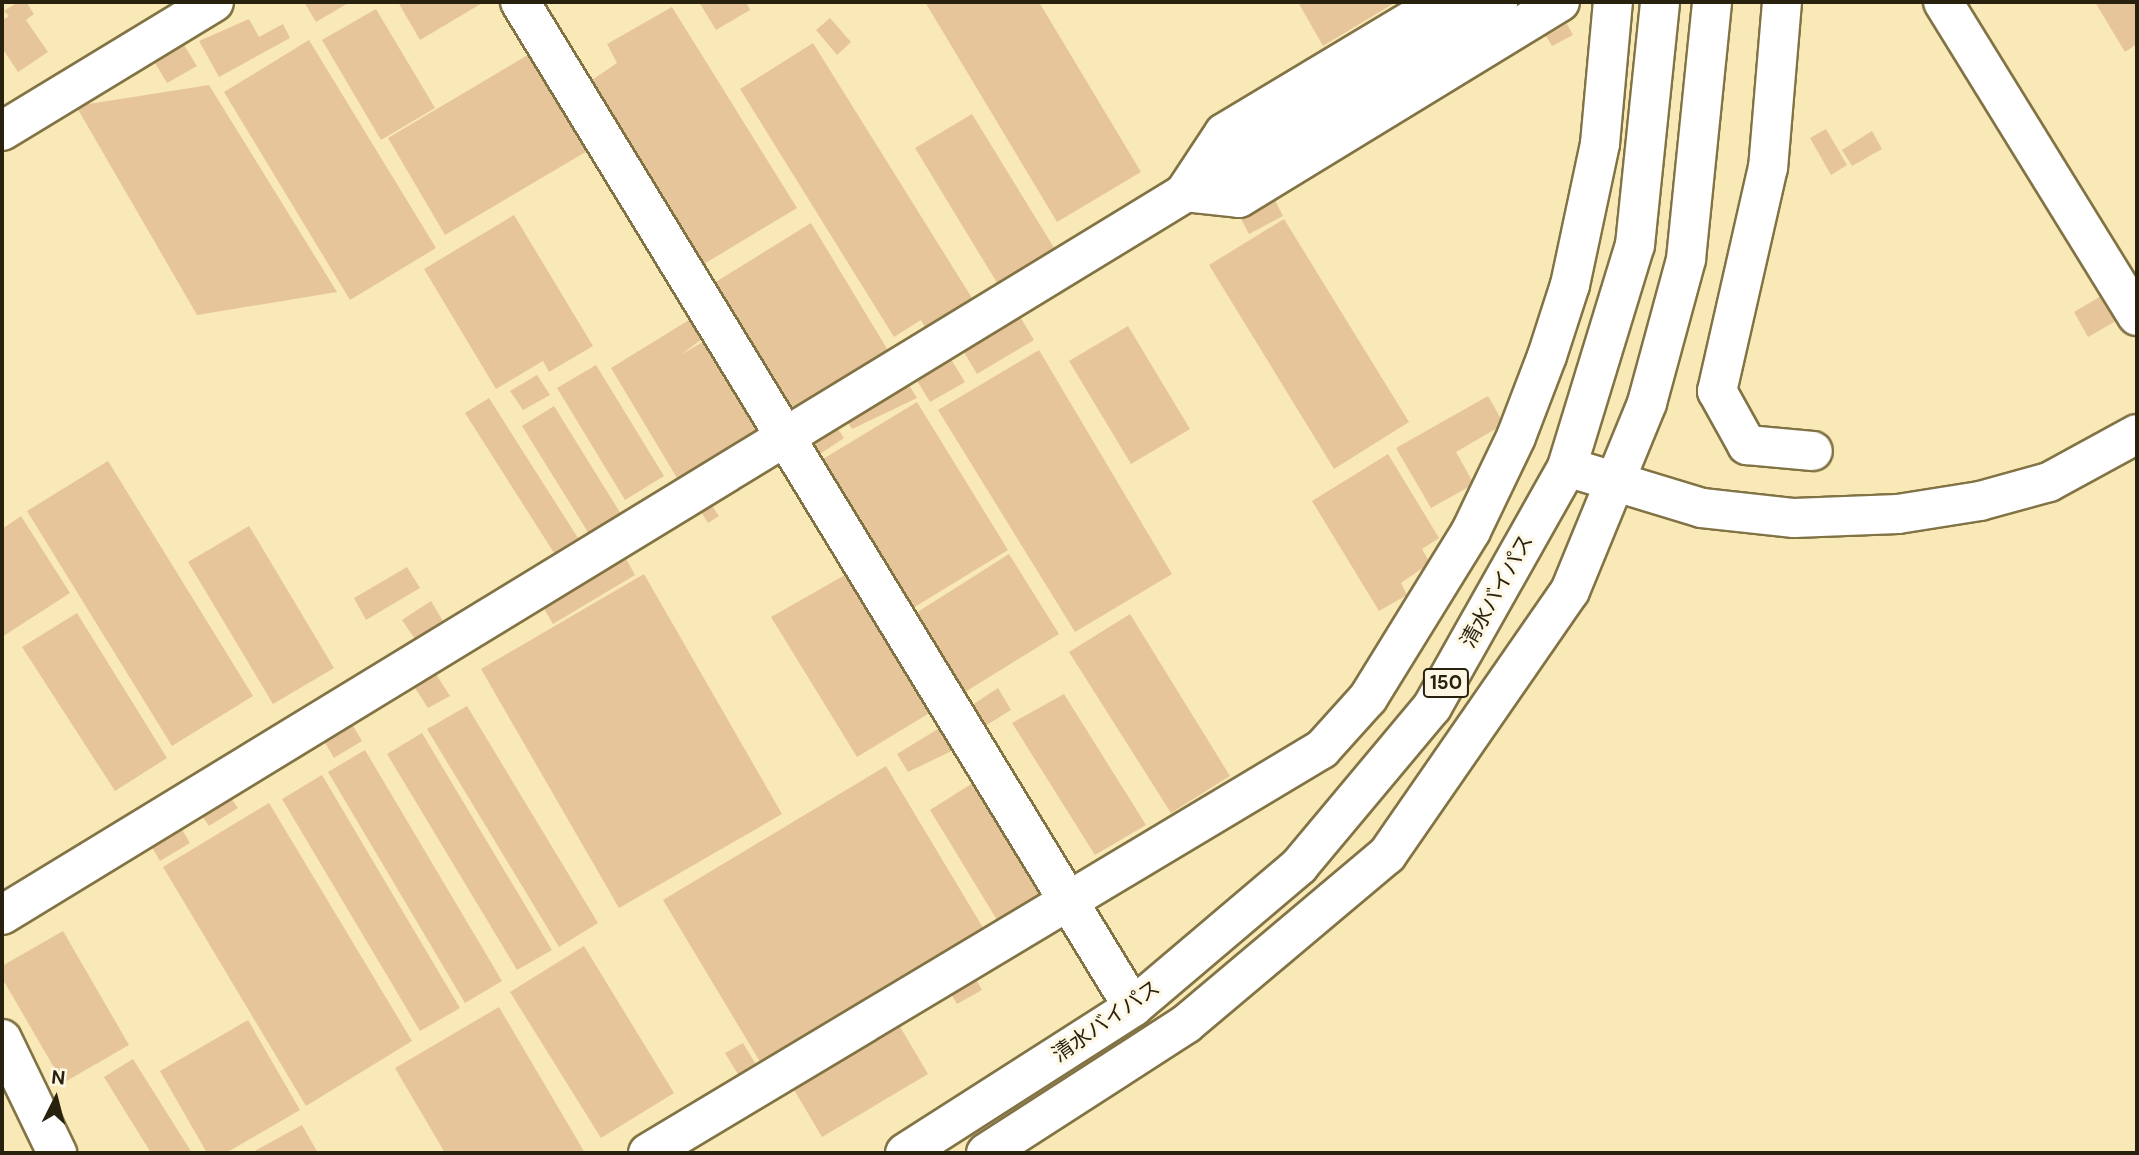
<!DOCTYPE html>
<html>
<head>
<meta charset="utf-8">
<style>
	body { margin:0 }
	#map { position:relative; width:2139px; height:1155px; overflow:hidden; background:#f9e9b7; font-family:"DM Sans","Noto Sans JP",sans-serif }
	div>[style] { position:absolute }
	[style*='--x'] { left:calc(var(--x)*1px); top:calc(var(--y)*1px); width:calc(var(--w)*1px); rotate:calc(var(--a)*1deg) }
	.building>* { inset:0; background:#e7c59b }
	.roads { filter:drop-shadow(2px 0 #827345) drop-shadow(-2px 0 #827345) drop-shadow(0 2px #827345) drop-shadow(0 -2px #827345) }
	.minor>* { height:38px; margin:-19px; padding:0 19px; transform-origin:19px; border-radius:19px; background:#fff }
	.tertiary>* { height:38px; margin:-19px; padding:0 19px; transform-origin:19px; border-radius:19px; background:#fff }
	.trunk>* { height:38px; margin:-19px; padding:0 19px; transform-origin:19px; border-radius:19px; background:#fff }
	span { translate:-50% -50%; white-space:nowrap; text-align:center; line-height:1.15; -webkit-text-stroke:6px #fdf7e3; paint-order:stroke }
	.shield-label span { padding:2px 5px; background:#fdf7e3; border:2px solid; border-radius:5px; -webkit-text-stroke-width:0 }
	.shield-label { font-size:19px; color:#27210e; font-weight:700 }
	.street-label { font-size:21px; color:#27210e }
	.frame { position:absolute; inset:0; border:4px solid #27210e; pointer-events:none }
	.north { position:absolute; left:21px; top:1064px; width:70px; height:70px; -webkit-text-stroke:5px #fdf7e3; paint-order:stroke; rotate:6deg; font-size:19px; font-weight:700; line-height:28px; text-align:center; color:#27210e }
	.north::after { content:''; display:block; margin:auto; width:24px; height:32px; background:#27210e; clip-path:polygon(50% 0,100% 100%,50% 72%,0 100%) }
</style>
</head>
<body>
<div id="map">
	<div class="building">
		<div style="clip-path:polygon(18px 2px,26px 2px,34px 14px,26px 20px,48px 52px,18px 72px,2px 48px,2px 21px,9px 16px,4px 11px)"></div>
		<div style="clip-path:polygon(304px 2px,350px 2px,316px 22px)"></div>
		<div style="clip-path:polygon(398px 2px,484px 2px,420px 40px)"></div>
		<div style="clip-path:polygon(699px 2px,746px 2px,750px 10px,716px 30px)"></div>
		<div style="clip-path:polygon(925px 2px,1039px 2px,1141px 172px,1057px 222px)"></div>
		<div style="clip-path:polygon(1298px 2px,1396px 2px,1323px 46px)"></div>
		<div style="clip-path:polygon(2095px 2px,2137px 2px,2137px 44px,2125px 52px)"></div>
		<div style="clip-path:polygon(672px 7px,797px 208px,704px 264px,592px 80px,617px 63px,607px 44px)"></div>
		<div style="clip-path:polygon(376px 9px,435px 108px,381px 140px,322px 40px)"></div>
		<div style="clip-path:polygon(830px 18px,851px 42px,837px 55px,816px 30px)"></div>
		<div style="clip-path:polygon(249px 19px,259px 37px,283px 24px,290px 38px,219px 77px,199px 41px)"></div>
		<div style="clip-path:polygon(1567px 24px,1573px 35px,1552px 46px,1546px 36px)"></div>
		<div style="clip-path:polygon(309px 40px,436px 248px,350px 300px,224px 92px)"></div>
		<div style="clip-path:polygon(813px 43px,972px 298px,925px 327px,921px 320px,894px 337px,740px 89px)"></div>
		<div style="clip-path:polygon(184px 45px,197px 66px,167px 83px,155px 63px)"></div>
		<div style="clip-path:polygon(531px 53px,589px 150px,445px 235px,388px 138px)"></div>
		<div style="clip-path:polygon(209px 85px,337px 292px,197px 315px,76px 106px)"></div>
		<div style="clip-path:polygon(972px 114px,1056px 251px,999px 286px,915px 148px)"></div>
		<div style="clip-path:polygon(1826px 129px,1847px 165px,1831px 175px,1810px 138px)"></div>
		<div style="clip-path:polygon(1872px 131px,1882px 149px,1852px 166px,1842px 150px)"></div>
		<div style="clip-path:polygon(1272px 194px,1283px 216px,1249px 234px,1238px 213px)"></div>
		<div style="clip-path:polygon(514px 215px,593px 346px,549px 372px,543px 361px,496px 389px,424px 269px)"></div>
		<div style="clip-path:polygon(1284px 219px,1409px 422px,1334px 469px,1209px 265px)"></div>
		<div style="clip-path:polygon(811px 223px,889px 352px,793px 409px,714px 283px)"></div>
		<div style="clip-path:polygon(2101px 296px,2116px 321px,2088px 337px,2074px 312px)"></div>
		<div style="clip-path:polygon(697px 315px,708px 334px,681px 355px,709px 338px,762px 426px,677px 478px,611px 368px)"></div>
		<div style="clip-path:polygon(1019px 315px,1034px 340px,977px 374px,962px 349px)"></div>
		<div style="clip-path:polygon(1128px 326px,1190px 429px,1131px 464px,1069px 361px)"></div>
		<div style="clip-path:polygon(1039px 350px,1172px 574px,1075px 632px,938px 410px)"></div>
		<div style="clip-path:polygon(946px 351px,965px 382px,930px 402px,911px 371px)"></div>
		<div style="clip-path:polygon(596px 365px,664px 476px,625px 500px,557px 388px)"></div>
		<div style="clip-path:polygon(537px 375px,550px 395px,523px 410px,510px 391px)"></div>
		<div style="clip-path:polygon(904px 377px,917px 398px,852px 429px,843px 414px)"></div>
		<div style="clip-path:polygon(1488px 396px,1504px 424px,1456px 452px,1474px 484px,1431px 508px,1396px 448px)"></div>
		<div style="clip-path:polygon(489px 398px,578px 538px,554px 553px,465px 413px)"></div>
		<div style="clip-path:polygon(917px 402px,1008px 550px,913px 608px,823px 459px)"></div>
		<div style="clip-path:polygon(554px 406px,621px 514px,589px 534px,522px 426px)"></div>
		<div style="clip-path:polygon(834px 423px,844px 438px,820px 454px,810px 437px)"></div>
		<div style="clip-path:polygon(1388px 454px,1439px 538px,1422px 549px,1430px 563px,1401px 583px,1407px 595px,1379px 611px,1312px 501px)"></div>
		<div style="clip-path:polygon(108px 461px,253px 696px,172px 746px,27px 511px)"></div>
		<div style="clip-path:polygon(708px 500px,719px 516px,708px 523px,698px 507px)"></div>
		<div style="clip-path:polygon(21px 516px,70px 593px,2px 637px,2px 529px)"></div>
		<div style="clip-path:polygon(249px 526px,334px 668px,273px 704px,188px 562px)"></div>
		<div style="clip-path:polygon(1009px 554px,1059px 634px,965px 692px,916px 613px)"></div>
		<div style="clip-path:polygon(625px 557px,635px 575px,553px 624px,543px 607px)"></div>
		<div style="clip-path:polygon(407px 567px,420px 588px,366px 620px,354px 598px)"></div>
		<div style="clip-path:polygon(852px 571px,936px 709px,857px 757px,771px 617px)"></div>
		<div style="clip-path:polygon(644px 574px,782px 814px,619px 908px,481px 669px)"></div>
		<div style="clip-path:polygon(431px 601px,443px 621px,415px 639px,402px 620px)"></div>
		<div style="clip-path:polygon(77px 613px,167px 758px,115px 791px,22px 647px)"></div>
		<div style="clip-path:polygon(1130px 614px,1230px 776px,1171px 813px,1069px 652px)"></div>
		<div style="clip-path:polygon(436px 674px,450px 696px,428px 708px,415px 688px)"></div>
		<div style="clip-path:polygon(998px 688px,1011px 710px,982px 728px,969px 707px)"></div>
		<div style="clip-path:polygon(1064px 694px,1146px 825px,1095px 855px,1012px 723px)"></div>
		<div style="clip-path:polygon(467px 706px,598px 923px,559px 947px,427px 729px)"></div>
		<div style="clip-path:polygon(349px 719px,362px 741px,334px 758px,321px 736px)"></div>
		<div style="clip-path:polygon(946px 724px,960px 747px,908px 772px,897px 754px)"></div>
		<div style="clip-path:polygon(422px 733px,552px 950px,517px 970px,387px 754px)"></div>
		<div style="clip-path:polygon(365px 750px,502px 981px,465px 1003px,328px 772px)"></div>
		<div style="clip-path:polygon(886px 766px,985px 931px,762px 1065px,663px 900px)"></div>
		<div style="clip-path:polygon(322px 775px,460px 1008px,420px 1031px,282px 799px)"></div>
		<div style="clip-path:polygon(976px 781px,1044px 892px,997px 920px,930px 810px)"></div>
		<div style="clip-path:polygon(228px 794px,238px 808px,209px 826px,200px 813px)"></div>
		<div style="clip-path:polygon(269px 803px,412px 1041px,306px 1106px,163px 867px)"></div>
		<div style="clip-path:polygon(177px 821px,190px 843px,160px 861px,147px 839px)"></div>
		<div style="clip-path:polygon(63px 931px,129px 1045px,63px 1083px,2px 978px,2px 966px)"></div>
		<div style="clip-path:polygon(584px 946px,674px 1093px,601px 1138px,510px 992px)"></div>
		<div style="clip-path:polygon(973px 974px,982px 990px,957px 1004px,948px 989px)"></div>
		<div style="clip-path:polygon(499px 1007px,585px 1153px,445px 1153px,395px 1068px)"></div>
		<div style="clip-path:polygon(248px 1020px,300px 1110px,226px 1153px,207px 1153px,160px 1071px)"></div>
		<div style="clip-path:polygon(899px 1025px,928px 1074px,822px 1137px,793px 1088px)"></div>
		<div style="clip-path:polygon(743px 1043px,761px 1073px,744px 1084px,725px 1053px)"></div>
		<div style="clip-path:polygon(133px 1059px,192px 1153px,151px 1153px,104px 1077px)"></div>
		<div style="clip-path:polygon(302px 1125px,318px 1153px,251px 1153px)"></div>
	</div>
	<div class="roads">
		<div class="minor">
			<div style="--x:520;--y:2;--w:1177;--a:58.62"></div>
			<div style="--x:1442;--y:2;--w:254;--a:149"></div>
			<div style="--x:1224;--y:133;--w:71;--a:123.5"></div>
			<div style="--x:1185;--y:192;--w:54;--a:6.3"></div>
			<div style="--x:1239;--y:198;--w:376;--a:-31.4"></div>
			<div style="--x:1782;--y:2;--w:166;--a:94.8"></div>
			<div style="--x:1768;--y:167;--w:230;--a:102.8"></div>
			<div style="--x:1717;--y:391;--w:62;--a:60.9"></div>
			<div style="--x:1747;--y:445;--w:66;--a:5.2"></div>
			<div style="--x:1943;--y:2;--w:369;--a:58.3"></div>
			<div style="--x:2;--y:131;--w:248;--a:-31.3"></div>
			<div style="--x:2;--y:915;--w:1753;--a:-31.4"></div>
			<div style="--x:2;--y:1039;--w:127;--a:64.2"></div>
			<div style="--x:648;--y:1153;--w:786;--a:-30.94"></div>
			<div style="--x:1322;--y:749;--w:69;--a:-48"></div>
			<div style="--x:1368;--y:698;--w:196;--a:-58.3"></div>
			<div style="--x:1471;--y:531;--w:104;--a:-64.4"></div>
			<div style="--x:1516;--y:437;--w:87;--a:-69.1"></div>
			<div style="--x:1547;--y:356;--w:75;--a:-72.1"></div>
			<div style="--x:1570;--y:285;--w:144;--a:-78"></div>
			<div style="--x:1600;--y:144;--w:143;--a:-84.8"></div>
		</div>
		<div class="tertiary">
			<div style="--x:1567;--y:467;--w:141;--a:16.9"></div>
			<div style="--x:1702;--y:508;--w:93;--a:6.2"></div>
			<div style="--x:1794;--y:518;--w:104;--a:-2.2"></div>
			<div style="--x:1898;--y:514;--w:83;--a:-9"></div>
			<div style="--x:1980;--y:501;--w:72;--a:-15.4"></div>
			<div style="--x:2049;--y:482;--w:100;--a:-28.6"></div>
		</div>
		<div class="trunk">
			<div style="--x:905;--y:1153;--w:271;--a:-32.6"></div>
			<div style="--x:1133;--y:1007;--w:218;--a:-40.3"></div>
			<div style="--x:1299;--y:866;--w:207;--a:-50.1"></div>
			<div style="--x:1432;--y:707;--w:275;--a:-60.6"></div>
			<div style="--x:1567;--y:467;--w:232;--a:-73"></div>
			<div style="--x:1635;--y:245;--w:244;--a:-84.1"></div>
			<div style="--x:986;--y:1153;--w:238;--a:-32.8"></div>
			<div style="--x:1186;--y:1024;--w:263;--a:-40.1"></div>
			<div style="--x:1387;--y:855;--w:321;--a:-55.3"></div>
			<div style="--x:1570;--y:591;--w:203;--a:-67.7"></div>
			<div style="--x:1647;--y:403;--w:149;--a:-74.8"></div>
			<div style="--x:1686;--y:259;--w:258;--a:-84.2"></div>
		</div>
	</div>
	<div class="shield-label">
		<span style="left:1446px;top:683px">150</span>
	</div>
	<div class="street-label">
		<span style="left:1497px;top:591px;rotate:-61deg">清水バイパス</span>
		<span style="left:1106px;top:1021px;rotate:-35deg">清水バイパス</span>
	</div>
	<div class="frame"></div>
	<div class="north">N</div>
</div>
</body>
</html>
